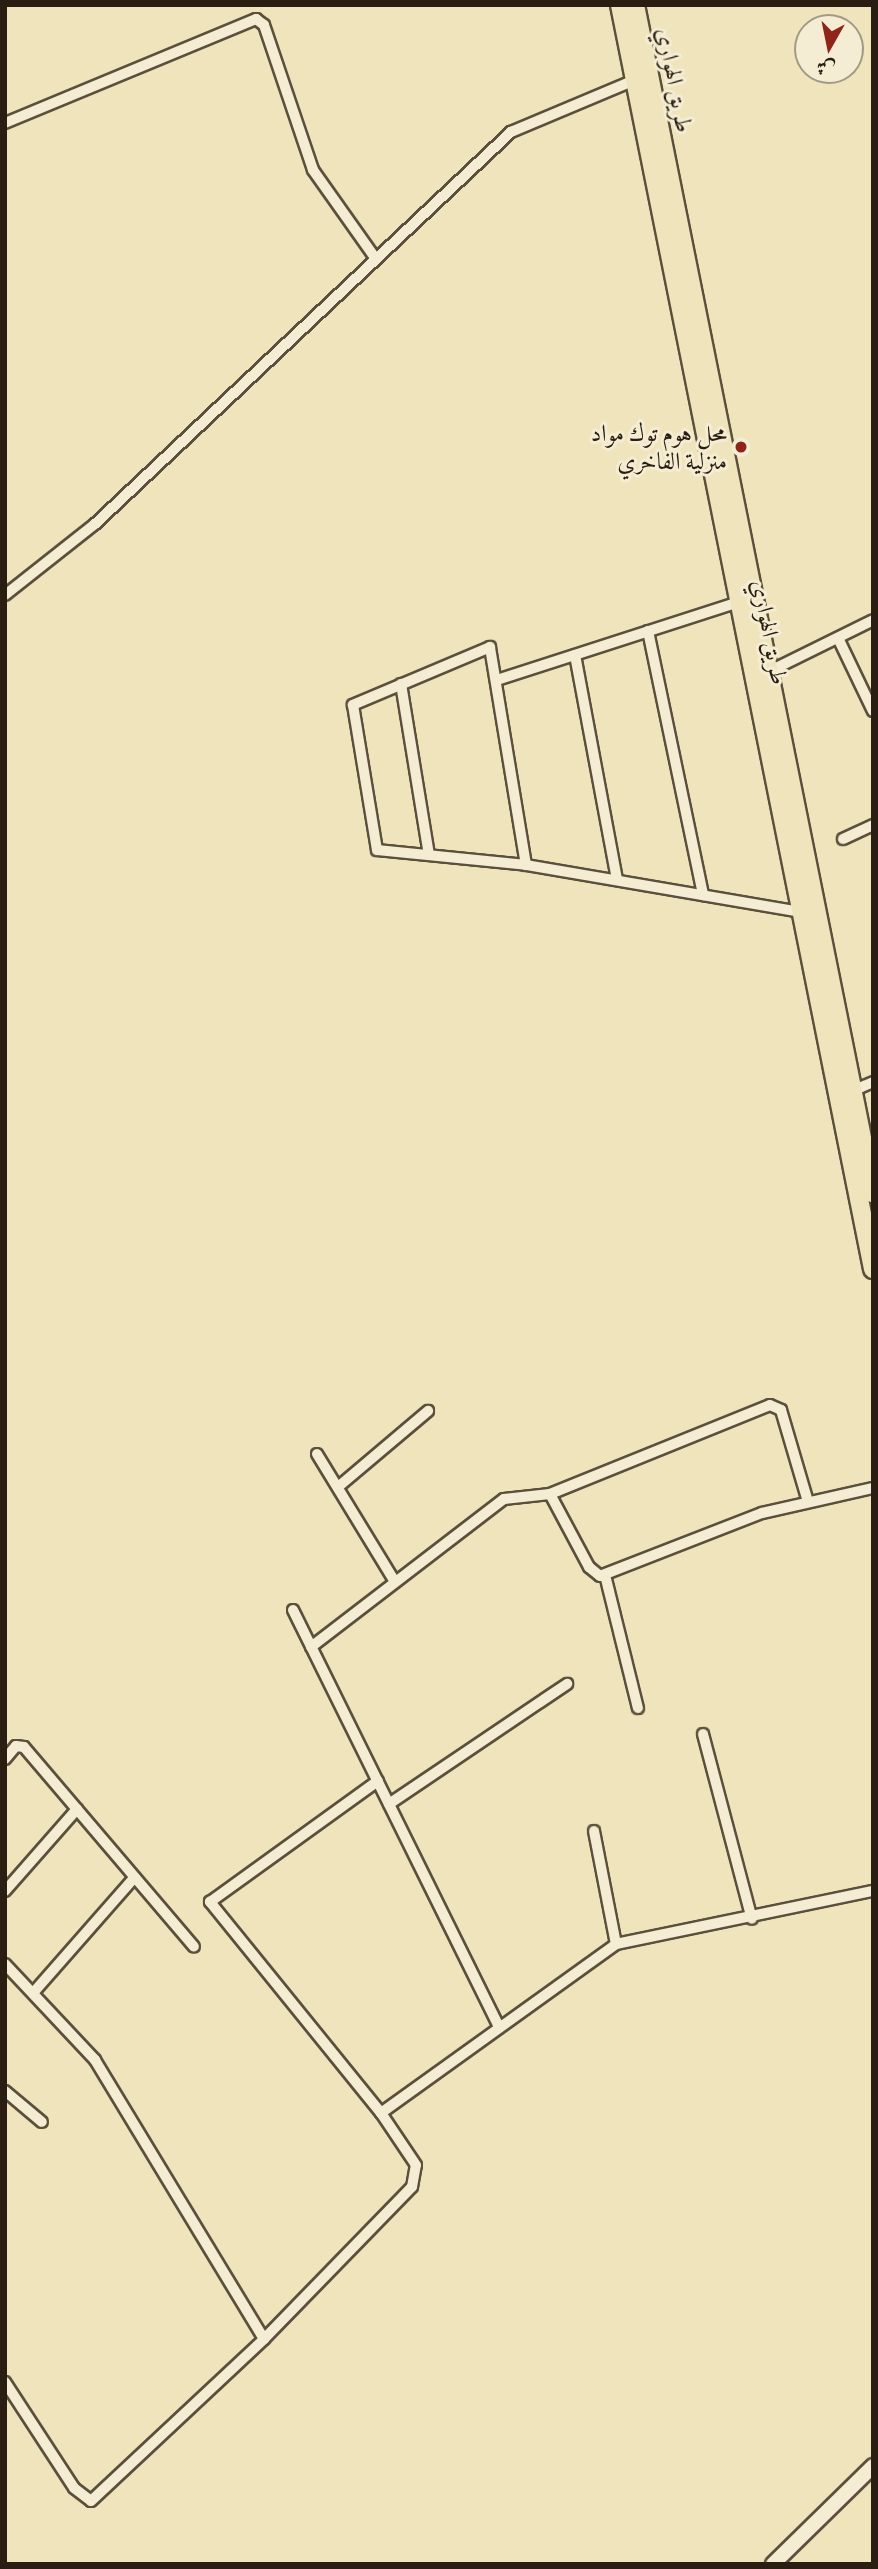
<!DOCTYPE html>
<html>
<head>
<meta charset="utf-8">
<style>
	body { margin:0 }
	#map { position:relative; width:878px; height:2569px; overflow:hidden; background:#efe4bc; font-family:"EB Garamond",Amiri,serif }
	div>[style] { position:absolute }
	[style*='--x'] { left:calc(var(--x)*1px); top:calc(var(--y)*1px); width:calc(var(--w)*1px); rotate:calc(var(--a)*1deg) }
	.roads { filter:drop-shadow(2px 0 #5a503c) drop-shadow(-2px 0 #5a503c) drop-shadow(0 2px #5a503c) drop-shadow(0 -2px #5a503c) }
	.street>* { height:10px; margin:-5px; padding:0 5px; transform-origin:5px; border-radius:5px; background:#f5edd3 }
	.secondary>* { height:14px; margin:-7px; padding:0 7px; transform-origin:7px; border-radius:7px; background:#f5edd3 }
	.highway>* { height:18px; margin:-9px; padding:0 9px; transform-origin:9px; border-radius:9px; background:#efe4bc }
	.dots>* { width:19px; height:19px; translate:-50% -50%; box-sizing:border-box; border:4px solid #f5edd3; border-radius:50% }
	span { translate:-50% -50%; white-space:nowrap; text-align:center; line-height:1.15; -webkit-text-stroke:6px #f5edd3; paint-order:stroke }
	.street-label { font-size:24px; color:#291e11 }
	.poi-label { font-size:24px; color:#291e11 }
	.right { translate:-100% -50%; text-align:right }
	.frame { position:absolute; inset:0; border:7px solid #291e11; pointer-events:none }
	.north { position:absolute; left:794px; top:14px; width:70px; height:70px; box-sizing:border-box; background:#f5edd3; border:2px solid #a39a85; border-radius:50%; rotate:189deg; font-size:19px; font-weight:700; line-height:28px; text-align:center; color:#291e11 }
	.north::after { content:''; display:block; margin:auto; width:24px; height:32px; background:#8f2418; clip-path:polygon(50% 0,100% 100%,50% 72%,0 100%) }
</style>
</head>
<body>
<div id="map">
	<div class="roads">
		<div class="street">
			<div style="--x:5;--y:123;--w:272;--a:-22.5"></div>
			<div style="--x:256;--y:19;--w:10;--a:37"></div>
			<div style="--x:264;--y:25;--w:153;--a:71.3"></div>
			<div style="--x:313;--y:170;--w:109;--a:54.7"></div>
			<div style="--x:5;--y:595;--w:115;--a:-38.3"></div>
			<div style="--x:95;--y:524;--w:572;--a:-43.3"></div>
			<div style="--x:511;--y:132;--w:134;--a:-22.8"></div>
			<div style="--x:648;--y:631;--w:270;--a:78.2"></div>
			<div style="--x:838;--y:638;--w:81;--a:64.4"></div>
			<div style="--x:575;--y:655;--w:229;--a:79.4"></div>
			<div style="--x:768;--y:672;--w:117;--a:-26.3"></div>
			<div style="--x:497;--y:680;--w:254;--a:-17.9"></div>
			<div style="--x:401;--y:684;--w:173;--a:80.7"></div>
			<div style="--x:843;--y:839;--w:33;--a:-25"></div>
			<div style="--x:526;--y:865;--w:221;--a:-99.4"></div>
			<div style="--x:490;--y:647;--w:149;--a:157.1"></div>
			<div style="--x:353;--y:705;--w:147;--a:80.6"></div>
			<div style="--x:377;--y:850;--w:150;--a:5.7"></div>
			<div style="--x:526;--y:865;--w:279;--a:9.7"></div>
			<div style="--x:852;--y:1091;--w:23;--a:-23"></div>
			<div style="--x:317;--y:1454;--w:150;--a:58.6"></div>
			<div style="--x:338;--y:1487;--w:118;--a:-40.2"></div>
			<div style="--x:550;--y:1494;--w:237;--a:-22"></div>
			<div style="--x:770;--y:1405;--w:12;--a:24"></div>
			<div style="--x:781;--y:1410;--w:96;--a:73.6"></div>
			<div style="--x:605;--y:1575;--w:137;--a:76.1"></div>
			<div style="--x:293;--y:1610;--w:464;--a:63.7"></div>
			<div style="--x:311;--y:1647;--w:243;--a:-37.5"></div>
			<div style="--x:504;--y:1499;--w:46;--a:-6.2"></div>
			<div style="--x:550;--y:1494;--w:83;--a:61.9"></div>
			<div style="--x:589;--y:1567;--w:14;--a:39"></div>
			<div style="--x:600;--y:1576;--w:174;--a:-21.3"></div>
			<div style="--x:762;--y:1513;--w:114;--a:-12.7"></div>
			<div style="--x:703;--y:1734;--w:191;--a:75.2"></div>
			<div style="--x:5;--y:1759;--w:17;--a:-50"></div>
			<div style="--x:16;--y:1746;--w:8;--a:7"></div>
			<div style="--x:24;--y:1747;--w:262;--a:49.6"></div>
			<div style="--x:389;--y:1804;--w:215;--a:-34"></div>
			<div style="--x:594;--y:1831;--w:115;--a:79"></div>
			<div style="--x:5;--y:1891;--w:109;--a:-48.7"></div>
			<div style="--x:5;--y:1964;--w:132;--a:46.8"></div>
			<div style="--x:95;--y:2060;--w:326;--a:58.8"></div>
			<div style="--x:33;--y:1993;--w:154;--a:-48.7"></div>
			<div style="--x:5;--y:2091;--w:48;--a:40"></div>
			<div style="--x:381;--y:2113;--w:289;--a:-35.7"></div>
			<div style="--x:616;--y:1944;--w:262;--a:-11.7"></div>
			<div style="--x:5;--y:2382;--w:126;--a:56.9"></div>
			<div style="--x:74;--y:2488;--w:21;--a:37"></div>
			<div style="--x:91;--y:2501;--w:237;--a:-43.1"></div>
			<div style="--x:264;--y:2339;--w:212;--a:-45.8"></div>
			<div style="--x:412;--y:2187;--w:22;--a:-80"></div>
			<div style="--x:416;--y:2165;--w:63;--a:-123.9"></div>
			<div style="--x:381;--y:2113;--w:272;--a:-129"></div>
			<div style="--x:210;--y:1902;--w:207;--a:-35.8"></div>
		</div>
		<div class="secondary">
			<div style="--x:773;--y:2564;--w:140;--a:-44.4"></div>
		</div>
		<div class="highway">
			<div style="--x:620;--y:5;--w:1289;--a:78.68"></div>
			<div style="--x:635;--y:5;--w:1212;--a:78.67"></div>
		</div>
	</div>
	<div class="dots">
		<div style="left:741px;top:447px;background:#8f2418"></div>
	</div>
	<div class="street-label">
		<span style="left:675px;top:80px;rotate:79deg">طريق الهواري</span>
		<span style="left:770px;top:632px;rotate:79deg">طريق الهواري</span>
	</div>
	<div class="poi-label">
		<span class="right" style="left:727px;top:447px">محل هوم توك مواد<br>منزلية الفاخري</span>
	</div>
	<div class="frame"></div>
	<div class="north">ش</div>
</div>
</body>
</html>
